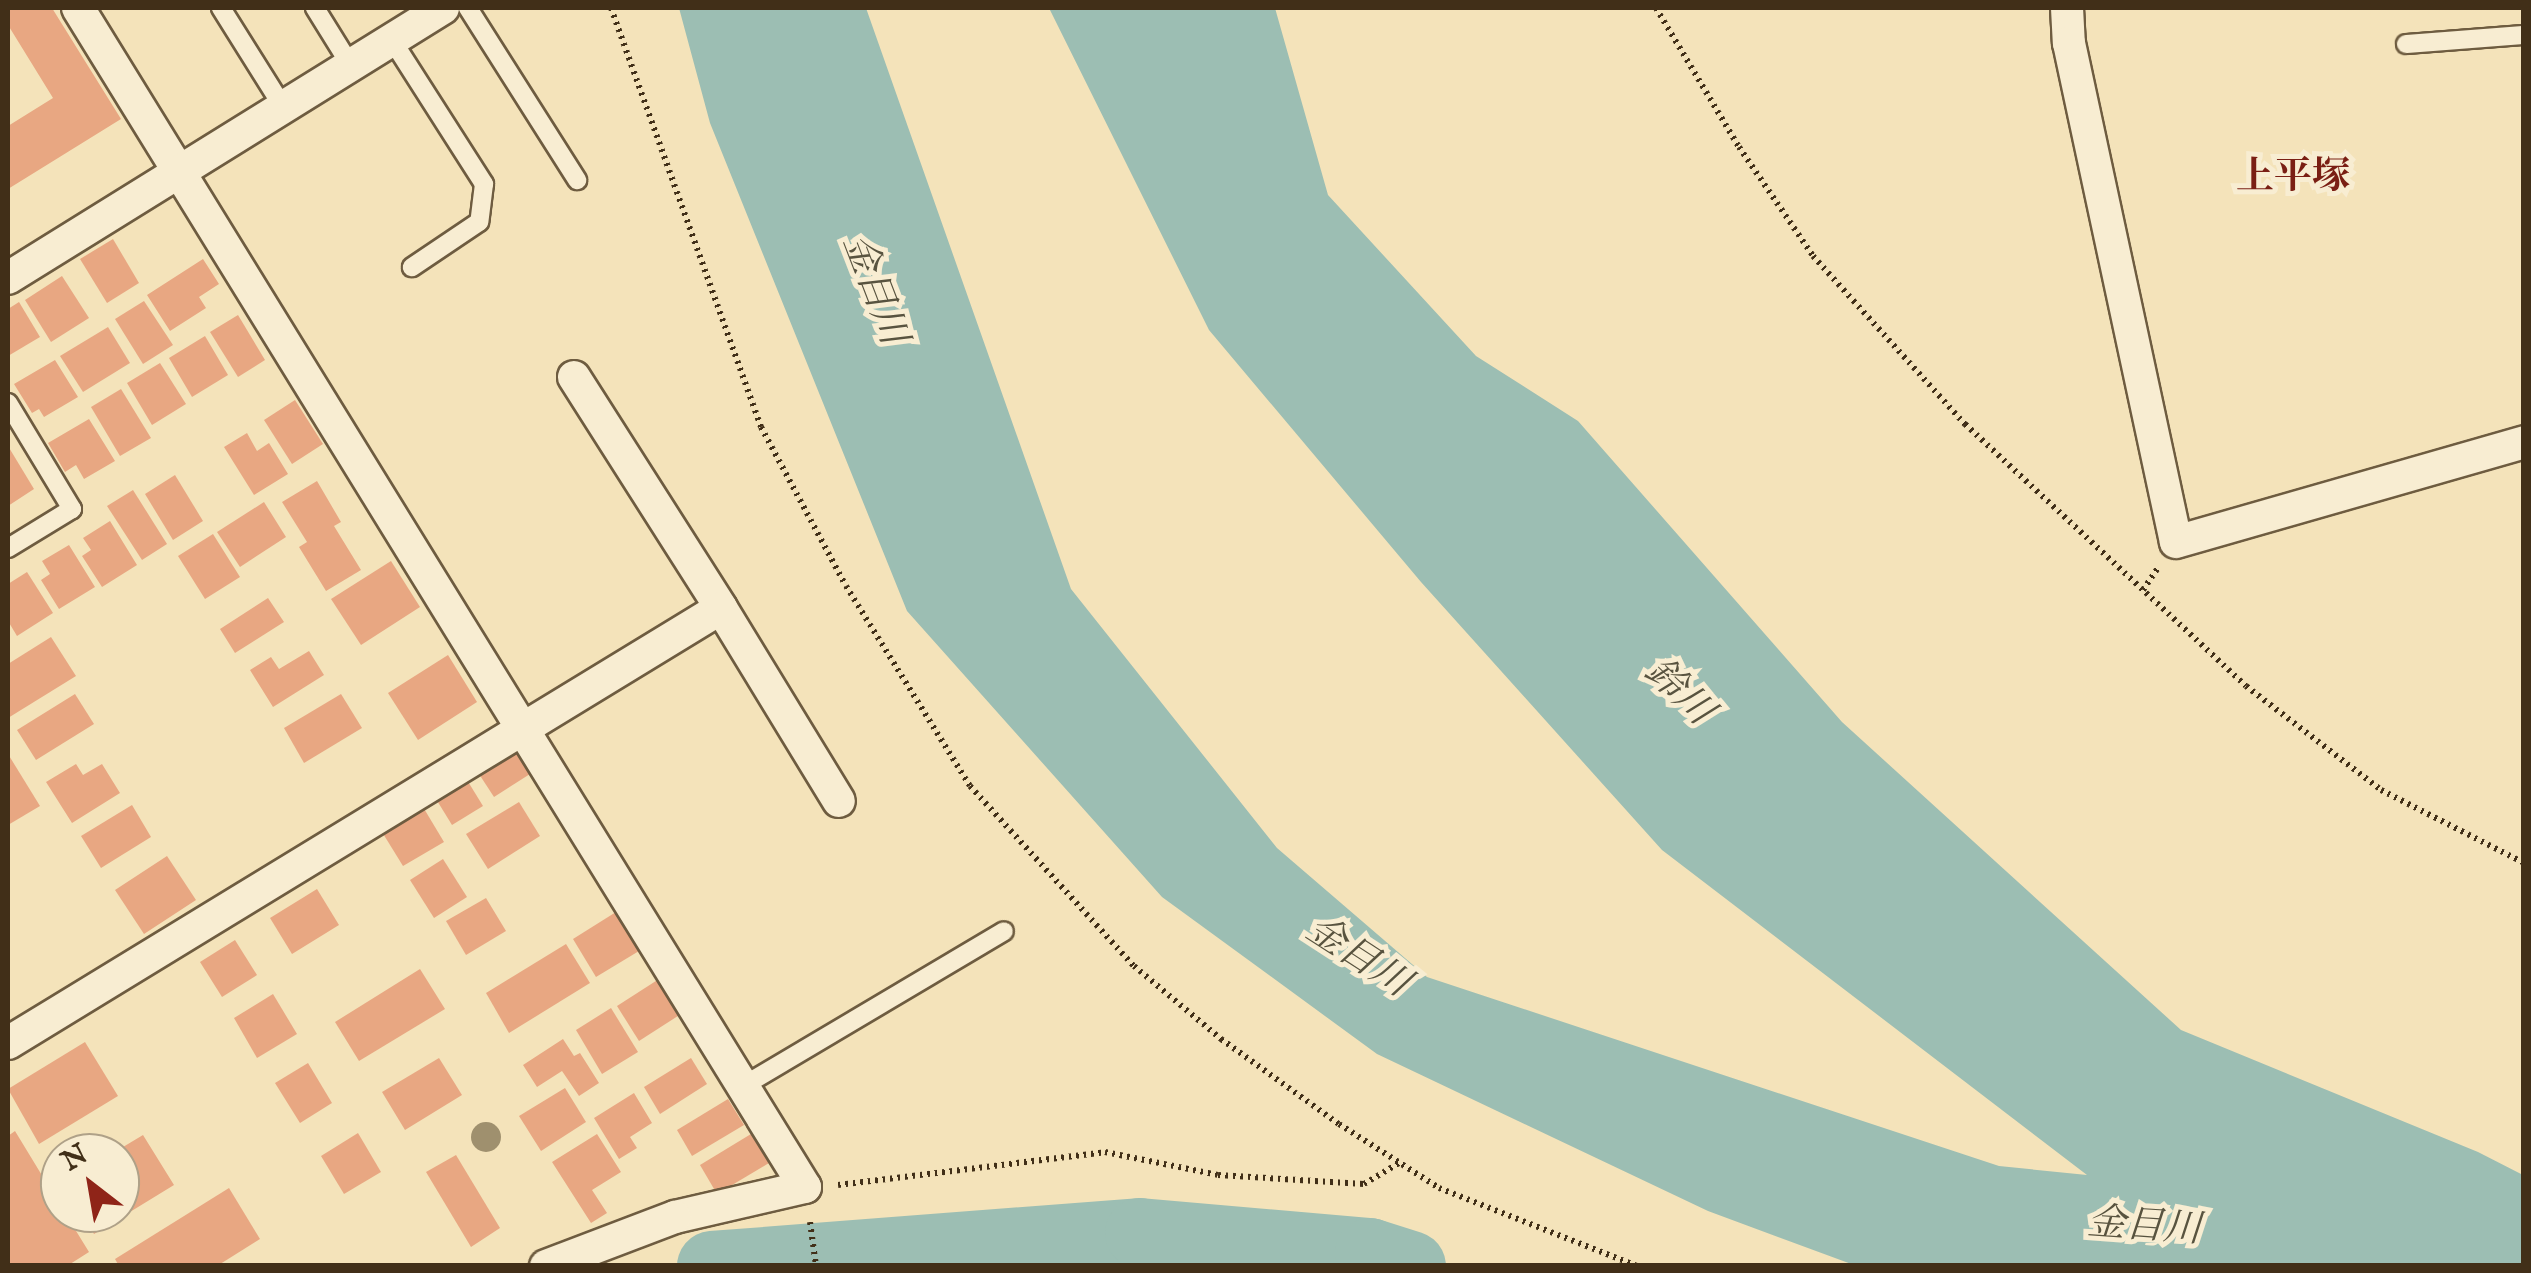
<!DOCTYPE html>
<html>
<head>
<meta charset="utf-8">
<style>
	body { margin:0 }
	#map { position:relative; width:2531px; height:1273px; overflow:hidden; background:#f4e3ba; font-family:"IM FELL English","Noto Serif JP",serif }
	div>[style] { position:absolute }
	[style*='--x'] { left:calc(var(--x)*1px); top:calc(var(--y)*1px); width:calc(var(--w)*1px); rotate:calc(var(--a)*1deg) }
	.water>* { inset:0; background:#9cbeb3 }
	.river>* { height:70px; margin:-35px; padding:0 35px; transform-origin:35px; border-radius:35px; background:#9cbeb3 }
	.building>* { inset:0; background:#e8a782 }
	.path>* { height:6px; margin-top:-3px; transform-origin:0; background:repeating-linear-gradient(90deg,#412f18 0 2.5px,transparent 0 7.5px) }
	.roads { filter:drop-shadow(2px 0 #6e5c40) drop-shadow(-2px 0 #6e5c40) drop-shadow(0 2px #6e5c40) drop-shadow(0 -2px #6e5c40) }
	.service>* { height:18px; margin:-9px; padding:0 9px; transform-origin:9px; border-radius:9px; background:#f8edd2 }
	.minor>* { height:32px; margin:-16px; padding:0 16px; transform-origin:16px; border-radius:16px; background:#f8edd2 }
	.trees>* { width:30px; height:30px; margin:-15px; border-radius:50%; background:#9f906e }
	span { translate:-50% -50%; white-space:nowrap; text-align:center; line-height:1.15; -webkit-text-stroke:10px #f8edd2; paint-order:stroke }
	.neighbourhood-label { font-size:38px; color:#7a1f14; font-weight:700 }
	.water-label { font-size:38px; color:#58533f; font-style:italic }
	.frame { position:absolute; inset:0; border:10px solid #412f18; pointer-events:none }
	.north { position:absolute; left:40px; top:1133px; width:100px; height:100px; box-sizing:border-box; background:#f8edd2; border:2px solid #afa188; border-radius:50%; rotate:329deg; font-size:28px; font-weight:700; line-height:40px; text-align:center; color:#412f18 }
	.north::after { content:''; display:block; margin:auto; width:35px; height:45px; background:#8f2418; clip-path:polygon(50% 0,100% 100%,50% 72%,0 100%) }
</style>
</head>
<body>
<div id="map">
	<div class="water">
		<div style="clip-path:polygon(679px 8px,866px 8px,1071px 589px,1277px 848px,1427px 977px,1999px 1166px,2087px 1175px,1662px 850px,1421px 582px,1209px 330px,1049px 8px,1275px 8px,1328px 195px,1476px 356px,1578px 421px,1842px 722px,2181px 1030px,2478px 1152px,2523px 1175px,2523px 1265px,1854px 1265px,1708px 1211px,1377px 1054px,1162px 897px,907px 611px,710px 123px)"></div>
	</div>
	<div class="river">
		<div style="--x:712;--y:1266;--w:429;--a:-4.4"></div>
		<div style="--x:1140;--y:1233;--w:231;--a:5"></div>
		<div style="--x:1370;--y:1253;--w:43;--a:17.6"></div>
	</div>
	<div class="building">
		<div style="clip-path:polygon(8px 8px,52px 8px,121px 119px,8px 189px,8px 126px,53px 98px,8px 25px)"></div>
		<div style="clip-path:polygon(113px 239px,139px 283px,107px 303px,80px 259px)"></div>
		<div style="clip-path:polygon(203px 259px,219px 284px,199px 297px,206px 308px,170px 331px,147px 295px)"></div>
		<div style="clip-path:polygon(62px 276px,89px 318px,51px 342px,25px 300px)"></div>
		<div style="clip-path:polygon(144px 301px,173px 345px,143px 364px,115px 319px)"></div>
		<div style="clip-path:polygon(19px 302px,40px 337px,8px 356px,8px 309px)"></div>
		<div style="clip-path:polygon(238px 315px,265px 360px,238px 377px,210px 332px)"></div>
		<div style="clip-path:polygon(108px 327px,130px 363px,83px 392px,60px 356px)"></div>
		<div style="clip-path:polygon(205px 336px,228px 375px,192px 397px,169px 358px)"></div>
		<div style="clip-path:polygon(55px 360px,78px 397px,44px 417px,39px 409px,32px 413px,14px 384px)"></div>
		<div style="clip-path:polygon(160px 363px,186px 404px,152px 425px,127px 383px)"></div>
		<div style="clip-path:polygon(121px 389px,151px 438px,120px 456px,91px 407px)"></div>
		<div style="clip-path:polygon(295px 400px,323px 444px,292px 464px,264px 420px)"></div>
		<div style="clip-path:polygon(89px 419px,115px 461px,84px 479px,76px 465px,65px 472px,48px 443px)"></div>
		<div style="clip-path:polygon(247px 433px,257px 451px,269px 443px,288px 474px,254px 495px,224px 447px)"></div>
		<div style="clip-path:polygon(8px 446px,34px 489px,8px 506px)"></div>
		<div style="clip-path:polygon(175px 475px,203px 521px,173px 540px,145px 494px)"></div>
		<div style="clip-path:polygon(317px 481px,341px 522px,334px 526px,361px 570px,326px 591px,299px 547px,307px 542px,282px 502px)"></div>
		<div style="clip-path:polygon(133px 490px,167px 544px,142px 560px,107px 506px)"></div>
		<div style="clip-path:polygon(264px 502px,286px 537px,240px 567px,217px 532px)"></div>
		<div style="clip-path:polygon(110px 521px,137px 565px,102px 587px,82px 556px,91px 550px,83px 538px)"></div>
		<div style="clip-path:polygon(213px 534px,240px 577px,205px 599px,178px 556px)"></div>
		<div style="clip-path:polygon(69px 545px,95px 587px,59px 609px,41px 580px,50px 574px,42px 561px)"></div>
		<div style="clip-path:polygon(391px 561px,420px 607px,361px 645px,331px 599px)"></div>
		<div style="clip-path:polygon(27px 572px,53px 613px,17px 636px,8px 621px,8px 584px)"></div>
		<div style="clip-path:polygon(268px 598px,284px 622px,235px 653px,220px 629px)"></div>
		<div style="clip-path:polygon(51px 637px,76px 676px,8px 718px,8px 664px)"></div>
		<div style="clip-path:polygon(309px 651px,324px 675px,273px 707px,250px 670px,271px 657px,279px 669px)"></div>
		<div style="clip-path:polygon(448px 655px,477px 702px,418px 740px,388px 693px)"></div>
		<div style="clip-path:polygon(75px 694px,94px 724px,36px 760px,17px 730px)"></div>
		<div style="clip-path:polygon(341px 694px,362px 728px,304px 763px,284px 728px)"></div>
		<div style="clip-path:polygon(516px 751px,530px 774px,494px 797px,479px 774px)"></div>
		<div style="clip-path:polygon(8px 754px,40px 806px,8px 825px)"></div>
		<div style="clip-path:polygon(76px 764px,83px 775px,102px 764px,120px 793px,72px 823px,46px 782px)"></div>
		<div style="clip-path:polygon(467px 780px,483px 806px,452px 825px,436px 799px)"></div>
		<div style="clip-path:polygon(519px 802px,540px 836px,488px 869px,466px 834px)"></div>
		<div style="clip-path:polygon(132px 805px,151px 837px,101px 868px,81px 836px)"></div>
		<div style="clip-path:polygon(423px 807px,444px 842px,403px 866px,382px 832px)"></div>
		<div style="clip-path:polygon(167px 856px,196px 900px,144px 934px,115px 890px)"></div>
		<div style="clip-path:polygon(443px 859px,467px 897px,434px 918px,410px 880px)"></div>
		<div style="clip-path:polygon(317px 889px,339px 925px,292px 954px,270px 918px)"></div>
		<div style="clip-path:polygon(486px 898px,506px 931px,466px 955px,446px 921px)"></div>
		<div style="clip-path:polygon(616px 912px,639px 951px,596px 977px,573px 939px)"></div>
		<div style="clip-path:polygon(235px 940px,257px 975px,222px 997px,200px 962px)"></div>
		<div style="clip-path:polygon(566px 944px,590px 983px,509px 1033px,486px 993px)"></div>
		<div style="clip-path:polygon(420px 969px,445px 1009px,359px 1061px,335px 1022px)"></div>
		<div style="clip-path:polygon(659px 979px,681px 1014px,639px 1041px,617px 1006px)"></div>
		<div style="clip-path:polygon(273px 994px,297px 1034px,257px 1058px,234px 1018px)"></div>
		<div style="clip-path:polygon(611px 1008px,638px 1052px,602px 1074px,576px 1030px)"></div>
		<div style="clip-path:polygon(563px 1039px,574px 1056px,580px 1053px,599px 1083px,579px 1096px,562px 1071px,537px 1087px,523px 1065px)"></div>
		<div style="clip-path:polygon(85px 1042px,118px 1096px,39px 1144px,8px 1089px)"></div>
		<div style="clip-path:polygon(439px 1058px,462px 1095px,405px 1130px,382px 1092px)"></div>
		<div style="clip-path:polygon(691px 1058px,707px 1084px,660px 1114px,644px 1087px)"></div>
		<div style="clip-path:polygon(308px 1063px,332px 1103px,300px 1123px,275px 1083px)"></div>
		<div style="clip-path:polygon(565px 1088px,586px 1122px,541px 1151px,519px 1116px)"></div>
		<div style="clip-path:polygon(634px 1093px,652px 1123px,630px 1137px,637px 1148px,619px 1159px,594px 1118px)"></div>
		<div style="clip-path:polygon(728px 1099px,744px 1125px,692px 1156px,677px 1130px)"></div>
		<div style="clip-path:polygon(15px 1131px,60px 1205px,60px 1213px,65px 1213px,89px 1252px,67px 1266px,8px 1266px,8px 1136px)"></div>
		<div style="clip-path:polygon(358px 1133px,381px 1172px,344px 1194px,321px 1156px)"></div>
		<div style="clip-path:polygon(597px 1134px,621px 1172px,592px 1190px,607px 1213px,591px 1223px,552px 1162px)"></div>
		<div style="clip-path:polygon(751px 1134px,769px 1163px,717px 1194px,700px 1165px)"></div>
		<div style="clip-path:polygon(143px 1135px,174px 1185px,94px 1234px,81px 1213px,120px 1213px,120px 1153px,113px 1153px)"></div>
		<div style="clip-path:polygon(456px 1155px,500px 1228px,471px 1247px,426px 1172px)"></div>
		<div style="clip-path:polygon(229px 1188px,260px 1239px,217px 1266px,119px 1266px,115px 1259px)"></div>
	</div>
	<div class="path">
		<div style="--x:611;--y:8;--w:445;--a:70.3"></div>
		<div style="--x:761;--y:427;--w:180;--a:61.9"></div>
		<div style="--x:846;--y:586;--w:235;--a:58.2"></div>
		<div style="--x:970;--y:786;--w:244;--a:47.7"></div>
		<div style="--x:1134;--y:966;--w:114;--a:40"></div>
		<div style="--x:1221;--y:1039;--w:145;--a:35.8"></div>
		<div style="--x:1339;--y:1124;--w:119;--a:32.6"></div>
		<div style="--x:1439;--y:1188;--w:213;--a:21.5"></div>
		<div style="--x:1656;--y:8;--w:162;--a:59.2"></div>
		<div style="--x:1739;--y:147;--w:132;--a:55.8"></div>
		<div style="--x:1813;--y:256;--w:227;--a:47.9"></div>
		<div style="--x:1965;--y:424;--w:384;--a:43"></div>
		<div style="--x:2246;--y:686;--w:170;--a:37.6"></div>
		<div style="--x:2381;--y:790;--w:161;--a:27"></div>
		<div style="--x:2143;--y:590;--w:27;--a:-56"></div>
		<div style="--x:838;--y:1185;--w:269;--a:-7"></div>
		<div style="--x:1105;--y:1152;--w:115;--a:11.5"></div>
		<div style="--x:1218;--y:1175;--w:146;--a:3.5"></div>
		<div style="--x:1364;--y:1184;--w:41;--a:-31"></div>
		<div style="--x:810;--y:1222;--w:44;--a:82.2"></div>
	</div>
	<div class="roads">
		<div class="service">
			<div style="--x:221;--y:8;--w:117;--a:57.9"></div>
			<div style="--x:315;--y:8;--w:68;--a:58.2"></div>
			<div style="--x:468;--y:8;--w:204;--a:57.6"></div>
			<div style="--x:392;--y:40;--w:171;--a:57.4"></div>
			<div style="--x:484;--y:184;--w:38;--a:97"></div>
			<div style="--x:479;--y:222;--w:81;--a:146.1"></div>
			<div style="--x:2406;--y:44;--w:118;--a:-4.4"></div>
			<div style="--x:8;--y:403;--w:124;--a:58.9"></div>
			<div style="--x:72;--y:509;--w:75;--a:148.6"></div>
			<div style="--x:745;--y:1085;--w:301;--a:-30.7"></div>
		</div>
		<div class="minor">
			<div style="--x:78;--y:8;--w:1385;--a:58.34"></div>
			<div style="--x:805;--y:1187;--w:133;--a:167"></div>
			<div style="--x:675;--y:1217;--w:138;--a:159.2"></div>
			<div style="--x:2067;--y:8;--w:35;--a:87"></div>
			<div style="--x:2069;--y:43;--w:510;--a:77.9"></div>
			<div style="--x:2176;--y:542;--w:362;--a:-16"></div>
			<div style="--x:8;--y:278;--w:512;--a:-31.83"></div>
			<div style="--x:574;--y:377;--w:274;--a:57.5"></div>
			<div style="--x:8;--y:1043;--w:835;--a:-31.39"></div>
			<div style="--x:721;--y:608;--w:226;--a:58.6"></div>
		</div>
	</div>
	<div class="trees">
		<div style="left:486px;top:1137px"></div>
	</div>
	<div class="neighbourhood-label">
		<span style="left:2293px;top:179px">上平塚</span>
	</div>
	<div class="water-label">
		<span style="left:873px;top:290px;rotate:69deg">金目川</span>
		<span style="left:1678px;top:693px;rotate:44deg">鈴川</span>
		<span style="left:1357px;top:958px;rotate:33deg">金目川</span>
		<span style="left:2144px;top:1228px;rotate:4deg">金目川</span>
	</div>
	<div class="frame"></div>
	<div class="north">N</div>
</div>
</body>
</html>
